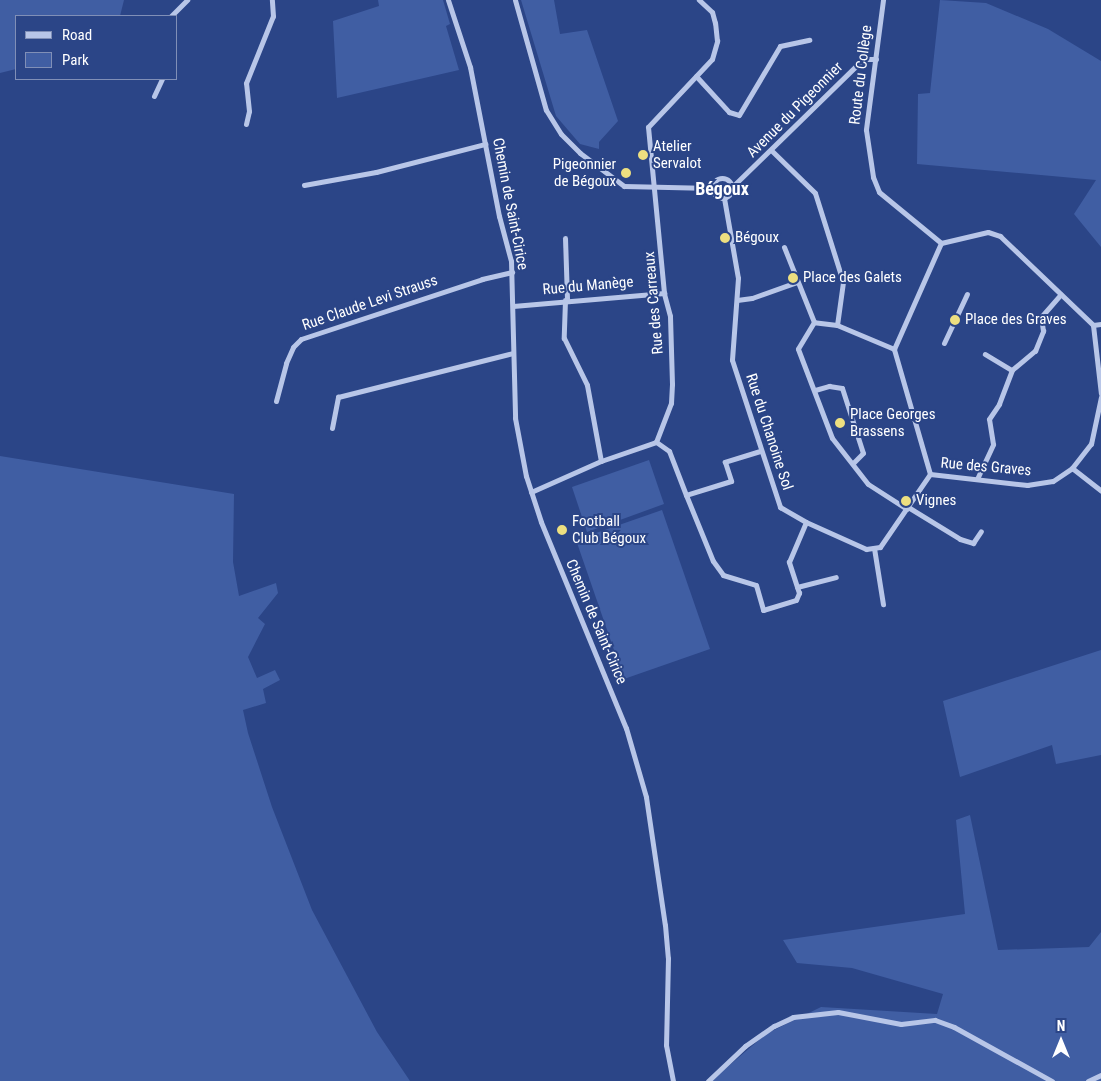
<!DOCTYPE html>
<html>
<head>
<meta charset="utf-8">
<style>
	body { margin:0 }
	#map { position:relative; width:1101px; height:1081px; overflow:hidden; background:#2b4587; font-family:"Roboto Condensed",sans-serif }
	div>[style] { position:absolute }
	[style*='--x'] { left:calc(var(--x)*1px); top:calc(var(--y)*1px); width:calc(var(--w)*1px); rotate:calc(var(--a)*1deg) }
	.green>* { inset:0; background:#405ea3 }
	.pedestrian>* { height:4.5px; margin:-2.25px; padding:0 2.25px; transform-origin:2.25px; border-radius:2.25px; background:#b8c6e8 }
	.minor>* { height:5px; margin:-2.5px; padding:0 2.5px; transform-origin:2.5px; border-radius:2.5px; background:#b8c6e8 }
	.minor>.ring { margin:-2.5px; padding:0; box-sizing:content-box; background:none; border:5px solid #b8c6e8; border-radius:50% }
	.dots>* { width:14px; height:14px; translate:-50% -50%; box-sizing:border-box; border:2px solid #2b4587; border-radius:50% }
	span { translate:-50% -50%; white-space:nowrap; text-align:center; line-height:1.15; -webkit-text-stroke:4px #2b4587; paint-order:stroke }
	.street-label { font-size:15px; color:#fff }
	.poi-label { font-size:15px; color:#fff }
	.left { translate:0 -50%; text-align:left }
	.right { translate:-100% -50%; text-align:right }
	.quarter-label { font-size:18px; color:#fff; font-weight:700 }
	.legend { position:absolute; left:15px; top:15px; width:162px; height:65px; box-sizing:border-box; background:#2b4587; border:1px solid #808fb7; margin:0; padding:6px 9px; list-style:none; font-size:15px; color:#fff }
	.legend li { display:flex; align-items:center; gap:10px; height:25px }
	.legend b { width:25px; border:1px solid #808fb7 }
	.north { position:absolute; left:1036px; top:1016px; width:50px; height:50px; -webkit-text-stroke:4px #2b4587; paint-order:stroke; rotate:0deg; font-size:14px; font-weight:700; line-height:20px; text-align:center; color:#fff }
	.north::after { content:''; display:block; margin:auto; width:18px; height:22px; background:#fff; clip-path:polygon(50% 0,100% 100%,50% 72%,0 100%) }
</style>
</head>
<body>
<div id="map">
	<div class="green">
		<div style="clip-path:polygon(0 0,124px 0,120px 16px,16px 16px,16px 69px,0 73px)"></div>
		<div style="clip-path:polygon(378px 0,443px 0,450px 24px,446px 26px,459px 70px,337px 98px,333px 21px,379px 6px)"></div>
		<div style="clip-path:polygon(521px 0,554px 0,560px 34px,587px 30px,618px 121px,599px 142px,599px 149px,580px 144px,556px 116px)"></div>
		<div style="clip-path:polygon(940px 0,986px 3px,1048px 29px,1101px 61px,1101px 247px,1074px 214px,1096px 180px,917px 164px,918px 94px,930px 93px)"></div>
		<div style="clip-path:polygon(0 456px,234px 494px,233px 562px,239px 596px,276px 583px,278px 593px,258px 618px,265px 624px,248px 657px,257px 678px,275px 670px,280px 680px,263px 689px,266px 703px,243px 710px,248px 733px,272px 807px,312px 910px,377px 1032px,410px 1081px,0 1081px)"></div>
		<div style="clip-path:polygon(649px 460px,664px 504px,587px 532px,572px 487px)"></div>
		<div style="clip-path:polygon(662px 510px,710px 649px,624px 679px,576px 540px)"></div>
		<div style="clip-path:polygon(1101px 650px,1101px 755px,1056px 764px,1052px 745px,960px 777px,943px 701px)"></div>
		<div style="clip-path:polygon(970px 815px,998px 950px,1089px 947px,1101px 932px,1101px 1081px,711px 1081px,766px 1034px,821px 1007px,937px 1014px,943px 994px,852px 968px,797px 963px,783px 940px,965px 914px,956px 820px)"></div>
	</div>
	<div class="pedestrian">
		<div style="--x:985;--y:354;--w:31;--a:31"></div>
		<div style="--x:999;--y:404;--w:36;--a:-69"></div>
		<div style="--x:1012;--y:370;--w:30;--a:-40"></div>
	</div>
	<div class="minor">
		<div style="--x:448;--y:0;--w:71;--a:71.8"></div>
		<div style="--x:470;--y:67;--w:152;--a:79"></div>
		<div style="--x:499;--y:216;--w:47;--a:75.1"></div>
		<div style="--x:511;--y:261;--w:157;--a:88.5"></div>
		<div style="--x:515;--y:418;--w:59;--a:79.3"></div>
		<div style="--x:526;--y:476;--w:48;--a:71.9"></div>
		<div style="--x:541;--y:522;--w:223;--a:67.6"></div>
		<div style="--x:626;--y:728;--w:72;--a:73.8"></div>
		<div style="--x:646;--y:797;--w:129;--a:81.6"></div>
		<div style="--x:665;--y:925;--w:33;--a:85"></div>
		<div style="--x:668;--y:958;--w:87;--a:91.3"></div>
		<div style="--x:666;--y:1045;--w:37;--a:79"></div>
		<div style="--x:515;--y:0;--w:114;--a:74.3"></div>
		<div style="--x:546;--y:110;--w:28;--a:58"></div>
		<div style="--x:561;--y:134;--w:27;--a:45"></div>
		<div style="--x:580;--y:153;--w:55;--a:36.9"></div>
		<div style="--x:624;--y:186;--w:88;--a:1.3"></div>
		<div style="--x:883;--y:0;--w:131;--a:97.5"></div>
		<div style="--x:866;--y:130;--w:48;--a:81.5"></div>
		<div style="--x:873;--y:177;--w:16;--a:68"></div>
		<div style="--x:879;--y:192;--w:80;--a:39.4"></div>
		<div style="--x:171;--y:16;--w:23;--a:-45"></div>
		<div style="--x:696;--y:76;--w:49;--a:47.5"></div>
		<div style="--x:729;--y:112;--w:10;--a:17"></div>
		<div style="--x:739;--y:115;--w:80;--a:-59.3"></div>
		<div style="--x:780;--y:46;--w:30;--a:-12"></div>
		<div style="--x:154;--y:96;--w:19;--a:-65"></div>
		<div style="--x:246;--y:124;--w:13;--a:-77"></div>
		<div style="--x:249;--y:111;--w:28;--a:-96"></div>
		<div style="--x:246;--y:83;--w:72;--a:-68.1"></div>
		<div style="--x:273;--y:16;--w:16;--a:-94"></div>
		<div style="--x:772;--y:151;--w:60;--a:44.3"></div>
		<div style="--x:815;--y:193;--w:93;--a:72.5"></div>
		<div style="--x:843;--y:282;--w:43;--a:97.9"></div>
		<div style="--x:837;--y:325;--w:62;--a:22.8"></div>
		<div class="ring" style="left:712px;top:178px;width:15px;height:15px"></div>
		<div style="--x:304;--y:185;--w:73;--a:-10.2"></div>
		<div style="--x:376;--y:172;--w:113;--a:-14.4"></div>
		<div style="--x:733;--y:186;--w:182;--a:-44.3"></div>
		<div style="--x:863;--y:59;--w:13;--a:0"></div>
		<div style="--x:724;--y:198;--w:81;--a:80.1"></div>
		<div style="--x:738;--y:278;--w:82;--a:94.2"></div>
		<div style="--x:732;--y:360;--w:155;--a:71.9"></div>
		<div style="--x:780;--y:507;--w:30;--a:30"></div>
		<div style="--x:806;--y:522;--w:66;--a:24.2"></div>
		<div style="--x:866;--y:549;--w:14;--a:-8"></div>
		<div style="--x:880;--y:547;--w:88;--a:-55.6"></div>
		<div style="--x:565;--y:238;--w:61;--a:88.1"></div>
		<div style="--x:784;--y:247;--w:81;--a:68.2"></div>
		<div style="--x:565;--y:300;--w:38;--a:92"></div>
		<div style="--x:564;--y:338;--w:52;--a:63.9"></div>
		<div style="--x:587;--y:385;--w:77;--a:79.6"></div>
		<div style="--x:737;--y:300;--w:15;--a:-8"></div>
		<div style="--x:752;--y:298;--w:48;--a:-19.6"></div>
		<div style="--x:513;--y:306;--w:152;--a:-4.9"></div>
		<div style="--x:837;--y:325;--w:23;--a:-173"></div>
		<div style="--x:814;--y:322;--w:31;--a:121"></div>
		<div style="--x:798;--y:349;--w:95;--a:69.1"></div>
		<div style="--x:832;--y:438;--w:58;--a:52"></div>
		<div style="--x:868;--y:484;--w:46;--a:32.7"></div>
		<div style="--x:1093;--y:325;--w:8;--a:-7"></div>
		<div style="--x:944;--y:343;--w:54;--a:-64.9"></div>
		<div style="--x:1035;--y:351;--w:22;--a:-68"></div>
		<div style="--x:1043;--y:331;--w:14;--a:-98"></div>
		<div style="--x:1041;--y:317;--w:30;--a:-49"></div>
		<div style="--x:815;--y:390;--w:15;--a:-16"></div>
		<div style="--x:829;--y:386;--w:13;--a:9"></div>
		<div style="--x:842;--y:388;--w:68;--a:72.1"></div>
		<div style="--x:863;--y:453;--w:14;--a:135"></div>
		<div style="--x:276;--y:401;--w:39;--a:-75"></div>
		<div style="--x:286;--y:363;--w:17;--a:-66"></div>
		<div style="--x:293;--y:347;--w:11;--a:-45"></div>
		<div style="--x:301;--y:339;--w:191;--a:-18.3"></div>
		<div style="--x:482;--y:279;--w:31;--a:-13"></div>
		<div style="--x:332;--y:428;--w:32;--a:-79"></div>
		<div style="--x:338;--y:397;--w:180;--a:-14.1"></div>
		<div style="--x:760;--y:451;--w:37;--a:163"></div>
		<div style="--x:725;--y:462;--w:20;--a:72"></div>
		<div style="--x:731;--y:481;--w:47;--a:162.7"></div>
		<div style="--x:686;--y:495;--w:71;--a:67.8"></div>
		<div style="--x:713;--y:561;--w:17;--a:54"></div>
		<div style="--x:723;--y:575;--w:34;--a:17"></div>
		<div style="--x:756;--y:585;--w:26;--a:74"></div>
		<div style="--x:763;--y:610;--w:34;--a:-17"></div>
		<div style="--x:796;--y:600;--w:8;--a:-67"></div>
		<div style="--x:799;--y:593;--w:33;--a:-108"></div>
		<div style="--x:789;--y:562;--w:43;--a:-67"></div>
		<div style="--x:1072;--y:468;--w:37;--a:38"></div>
		<div style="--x:930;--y:474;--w:130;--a:-106.1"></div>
		<div style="--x:894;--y:349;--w:116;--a:-66.1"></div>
		<div style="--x:941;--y:243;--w:48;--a:-13.2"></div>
		<div style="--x:988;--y:232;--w:13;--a:18"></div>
		<div style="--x:1000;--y:236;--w:129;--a:43.7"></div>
		<div style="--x:1093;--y:325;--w:69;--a:83.4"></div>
		<div style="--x:930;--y:474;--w:98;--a:6.5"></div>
		<div style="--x:1027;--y:485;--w:26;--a:-9"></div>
		<div style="--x:1053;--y:481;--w:23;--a:-34"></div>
		<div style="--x:1072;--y:468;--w:31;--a:-52"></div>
		<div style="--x:1091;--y:444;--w:48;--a:-78"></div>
		<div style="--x:977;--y:479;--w:38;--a:-65"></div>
		<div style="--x:993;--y:444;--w:25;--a:-99"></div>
		<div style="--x:989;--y:419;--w:18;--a:-56"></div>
		<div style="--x:531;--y:492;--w:77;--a:-23.9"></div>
		<div style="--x:601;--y:461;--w:58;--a:-19.1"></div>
		<div style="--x:686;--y:495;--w:47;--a:-111.1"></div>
		<div style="--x:669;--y:451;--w:16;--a:-145"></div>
		<div style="--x:656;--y:442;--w:42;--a:-69"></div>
		<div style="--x:671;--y:403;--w:19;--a:-87"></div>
		<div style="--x:672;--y:384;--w:68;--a:-91.7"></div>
		<div style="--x:670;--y:316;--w:24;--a:-105"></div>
		<div style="--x:664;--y:293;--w:167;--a:-95.5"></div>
		<div style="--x:648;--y:127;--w:93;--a:-46.7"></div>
		<div style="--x:712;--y:59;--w:19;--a:-74"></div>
		<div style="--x:717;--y:41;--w:18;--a:-96"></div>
		<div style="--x:715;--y:23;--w:11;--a:-105"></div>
		<div style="--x:712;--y:12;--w:18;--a:-137"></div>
		<div style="--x:908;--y:507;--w:61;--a:31.6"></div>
		<div style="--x:960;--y:539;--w:14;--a:17"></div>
		<div style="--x:973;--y:543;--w:14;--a:-56"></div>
		<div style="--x:874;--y:548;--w:57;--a:80.9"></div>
		<div style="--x:797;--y:587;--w:40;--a:-14.4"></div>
		<div style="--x:708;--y:1081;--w:51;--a:-43.4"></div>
		<div style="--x:745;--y:1046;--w:35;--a:-35"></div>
		<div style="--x:774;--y:1026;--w:21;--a:-25"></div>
		<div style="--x:793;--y:1017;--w:45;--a:-6.3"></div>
		<div style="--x:838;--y:1012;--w:64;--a:10.8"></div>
		<div style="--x:901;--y:1024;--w:34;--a:-7"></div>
		<div style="--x:935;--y:1020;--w:20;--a:20"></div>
		<div style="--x:954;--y:1027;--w:112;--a:28.9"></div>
		<div style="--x:1088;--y:1081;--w:14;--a:-25"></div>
	</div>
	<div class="dots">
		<div style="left:643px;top:155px;background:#eddf80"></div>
		<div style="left:626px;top:173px;background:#eddf80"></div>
		<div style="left:725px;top:238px;background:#eddf80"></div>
		<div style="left:793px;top:278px;background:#eddf80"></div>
		<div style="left:955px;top:320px;background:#eddf80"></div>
		<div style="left:840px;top:423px;background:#eddf80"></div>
		<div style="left:906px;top:501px;background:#eddf80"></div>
		<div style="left:562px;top:530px;background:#eddf80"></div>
	</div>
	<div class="street-label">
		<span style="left:861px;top:75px;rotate:-83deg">Route du Collège</span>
		<span style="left:795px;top:110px;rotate:-45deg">Avenue du Pigeonnier</span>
		<span style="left:510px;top:204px;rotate:79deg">Chemin de Saint-Cirice</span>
		<span style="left:588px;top:286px;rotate:-5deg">Rue du Manège</span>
		<span style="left:370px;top:303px;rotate:-19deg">Rue Claude Levi Strauss</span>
		<span style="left:654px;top:303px;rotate:-95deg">Rue des Carreaux</span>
		<span style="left:769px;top:432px;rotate:72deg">Rue du Chanoine Sol</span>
		<span style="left:986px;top:467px;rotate:5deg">Rue des Graves</span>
		<span style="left:596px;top:622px;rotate:67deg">Chemin de Saint-Cirice</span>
	</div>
	<div class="poi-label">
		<span class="left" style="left:653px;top:155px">Atelier<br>Servalot</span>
		<span class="right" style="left:616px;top:173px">Pigeonnier<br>de Bégoux</span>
		<span class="left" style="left:735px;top:238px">Bégoux</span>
		<span class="left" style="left:803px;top:278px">Place des Galets</span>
		<span class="left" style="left:965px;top:320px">Place des Graves</span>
		<span class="left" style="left:850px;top:423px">Place Georges<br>Brassens</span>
		<span class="left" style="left:916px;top:501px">Vignes</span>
		<span class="left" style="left:572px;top:530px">Football<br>Club Bégoux</span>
	</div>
	<div class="quarter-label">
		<span style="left:722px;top:189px">Bégoux</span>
	</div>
	<ul class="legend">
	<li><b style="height:6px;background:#b8c6e8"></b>Road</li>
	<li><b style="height:14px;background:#405ea3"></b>Park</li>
	</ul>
	<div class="north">N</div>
</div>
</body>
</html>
